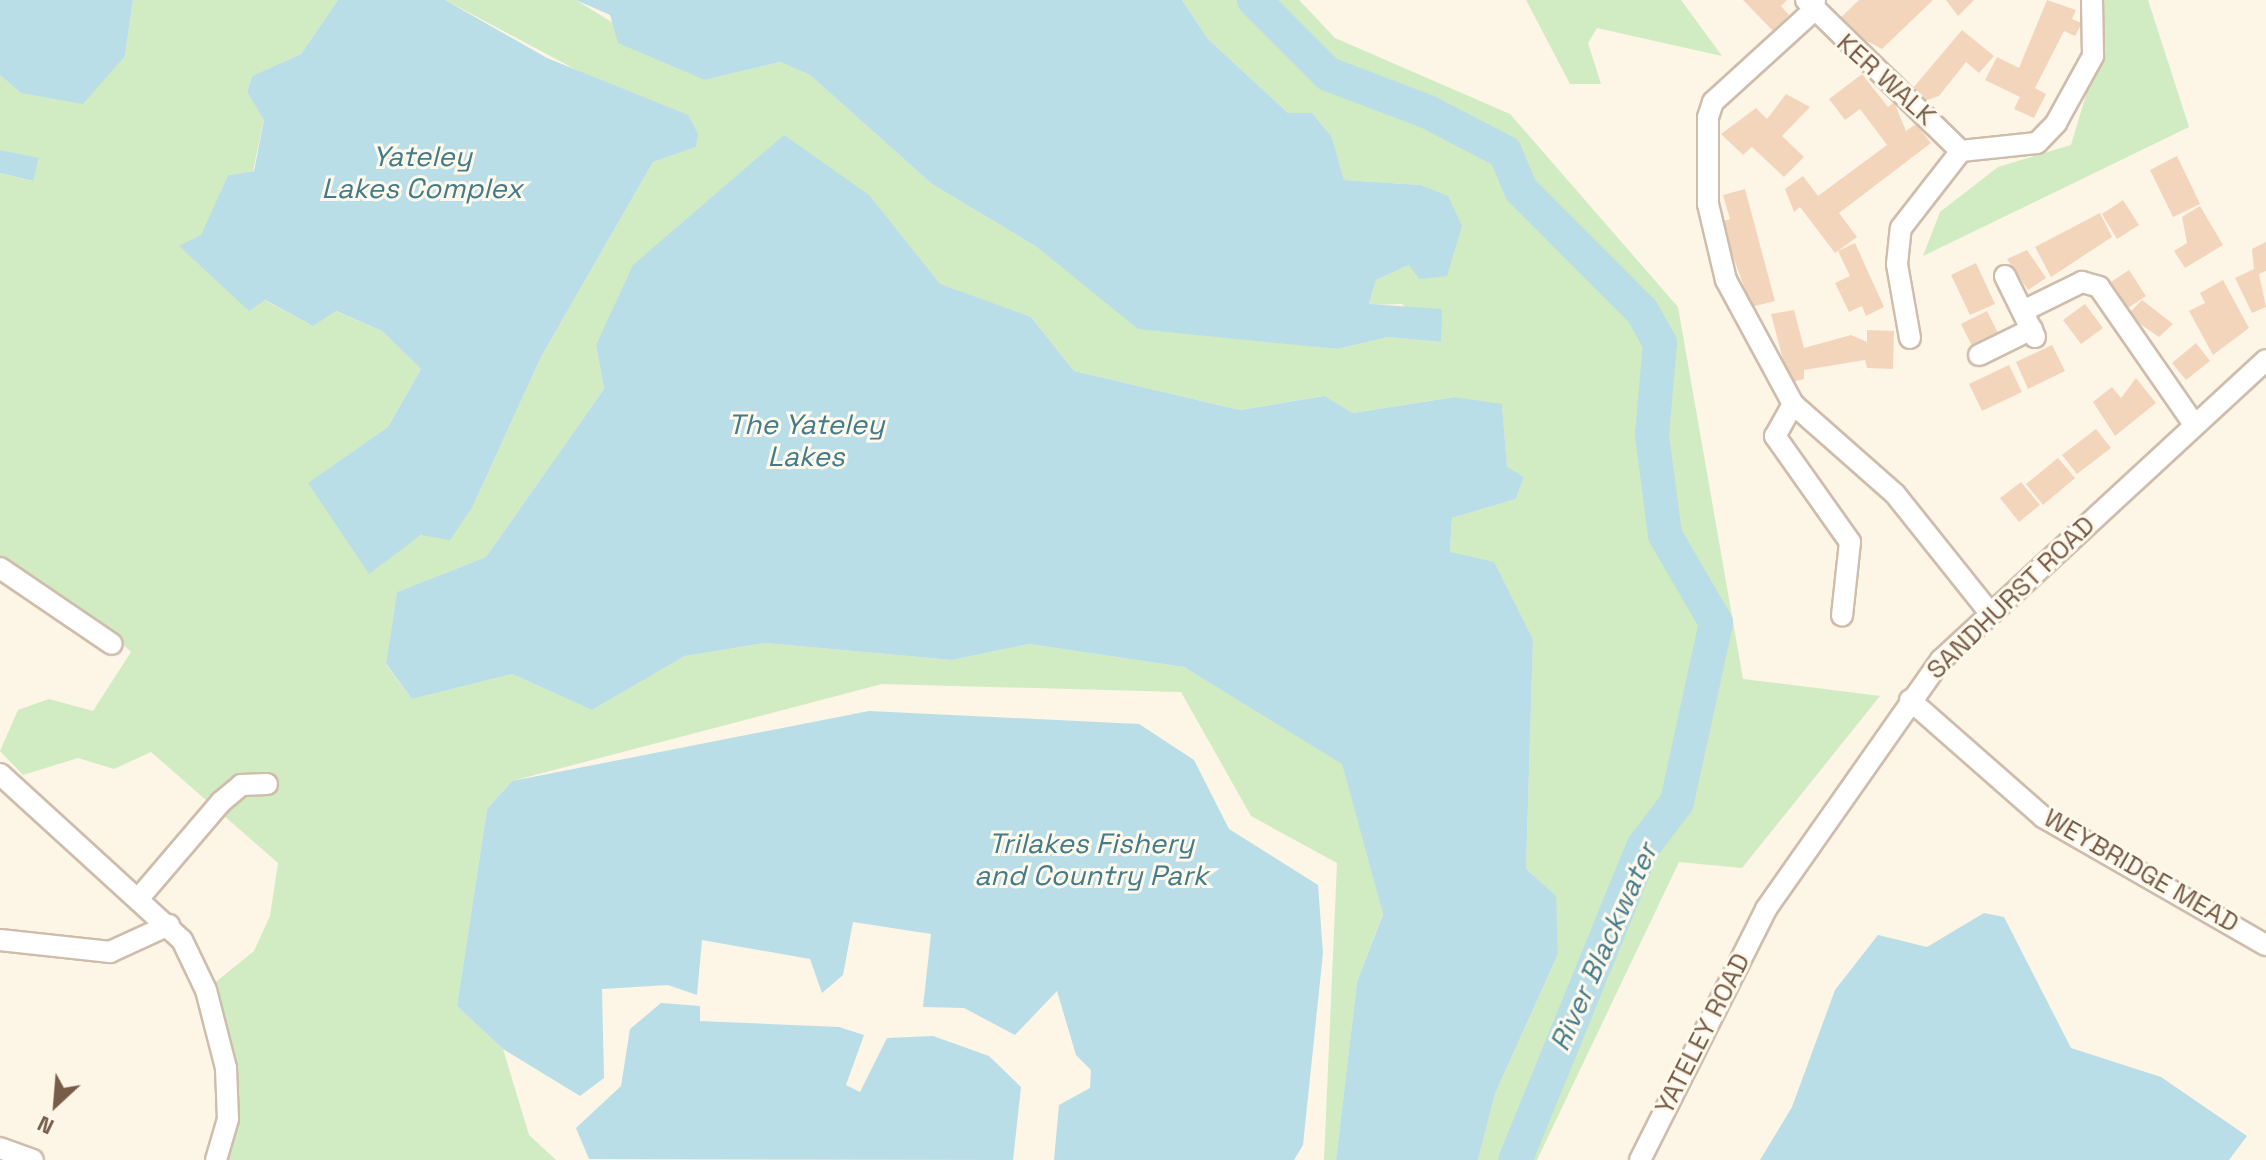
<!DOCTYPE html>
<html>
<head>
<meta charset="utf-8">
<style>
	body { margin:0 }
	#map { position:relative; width:2266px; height:1160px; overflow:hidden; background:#fdf5e6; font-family:"Space Grotesk",sans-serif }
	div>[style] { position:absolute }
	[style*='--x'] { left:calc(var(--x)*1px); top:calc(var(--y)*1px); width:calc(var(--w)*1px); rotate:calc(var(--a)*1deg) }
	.green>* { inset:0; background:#d1ebc3 }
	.water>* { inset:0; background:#b9dee7 }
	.river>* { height:34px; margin:-17px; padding:0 17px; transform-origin:17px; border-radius:17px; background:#b9dee7 }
	.building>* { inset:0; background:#f3d5bc }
	.roads { filter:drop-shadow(2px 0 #cfbdac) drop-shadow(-2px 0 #cfbdac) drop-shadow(0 2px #cfbdac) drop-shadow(0 -2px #cfbdac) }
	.minor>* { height:20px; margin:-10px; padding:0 10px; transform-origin:10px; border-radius:10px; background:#fff }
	span { translate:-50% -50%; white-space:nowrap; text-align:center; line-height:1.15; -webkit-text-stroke:6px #fff9ec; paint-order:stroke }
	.street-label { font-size:26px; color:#775c4a }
	.water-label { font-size:28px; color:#427b8b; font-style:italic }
	.north { position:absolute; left:16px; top:1064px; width:80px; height:80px; -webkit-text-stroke:6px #fff9ec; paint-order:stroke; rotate:206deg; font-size:22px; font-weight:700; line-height:32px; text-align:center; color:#775c4a }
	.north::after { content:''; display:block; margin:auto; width:28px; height:36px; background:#775c4a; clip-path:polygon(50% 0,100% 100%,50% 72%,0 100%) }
</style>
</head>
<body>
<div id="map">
	<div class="green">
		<div style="clip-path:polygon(133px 0,338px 0,301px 54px,252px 76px,247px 92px,264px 119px,253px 171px,228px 175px,201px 236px,264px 300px,313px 326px,335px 311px,382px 331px,421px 369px,388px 427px,309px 483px,369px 573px,385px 556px,473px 506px,541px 357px,653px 162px,696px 147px,697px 134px,445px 0,576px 0,705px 80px,780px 62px,810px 75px,932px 184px,1037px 247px,1249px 336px,1338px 349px,1388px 337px,1441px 342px,1402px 304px,1369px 305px,1376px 280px,1409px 265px,1420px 185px,1344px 180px,1332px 137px,1312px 113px,1288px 113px,1208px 39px,1182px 0,1299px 0,1335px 38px,1510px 114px,1678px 307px,1743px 679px,1880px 696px,1742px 868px,1679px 862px,1537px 1160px,1478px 1160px,1495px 1094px,1558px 954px,1555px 896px,1526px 869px,1533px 640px,1450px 552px,1452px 518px,1516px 499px,1524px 477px,1507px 468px,1502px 405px,1453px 397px,1353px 413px,1323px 396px,1240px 410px,1074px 371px,1031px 317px,940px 285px,869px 196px,596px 345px,604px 389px,486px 557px,397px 592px,386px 665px,412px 699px,512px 674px,592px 710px,685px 656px,765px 643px,952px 660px,1029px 644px,1184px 667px,1342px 763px,1383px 913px,1357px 982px,1336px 1160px,1324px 1160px,1337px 863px,1251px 816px,1181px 692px,882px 684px,512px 781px,487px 809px,457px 1006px,503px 1049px,529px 1135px,556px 1160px,216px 1160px,228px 1119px,206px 990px,254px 951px,270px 916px,278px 863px,151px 752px,114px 769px,78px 758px,23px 775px,0 751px,18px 710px,49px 699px,93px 711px,131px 652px,101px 624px,0 558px,0 173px,32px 181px,39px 159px,0 150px,0 75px,21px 93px,125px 56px)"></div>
		<div style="clip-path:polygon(1526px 0,1681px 0,1722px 56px,1597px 28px,1588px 43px,1601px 84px,1570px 84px)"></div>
		<div style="clip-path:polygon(2096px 0,2148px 0,2189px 127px,1923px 256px,1940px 212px,1998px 167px,2071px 145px,2105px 31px)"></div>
	</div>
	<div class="water">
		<div style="clip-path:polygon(0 0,133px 0,125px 56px,83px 104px,21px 93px,0 75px)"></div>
		<div style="clip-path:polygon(338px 0,445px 0,547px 58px,688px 115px,698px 134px,696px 147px,653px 162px,541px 357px,473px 506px,450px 540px,421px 535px,369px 574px,308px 483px,388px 427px,421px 369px,382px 331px,336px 311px,313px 326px,265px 300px,249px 311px,179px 246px,201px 235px,228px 175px,254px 171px,264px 120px,247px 92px,252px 76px,301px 54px)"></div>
		<div style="clip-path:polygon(576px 0,1182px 0,1208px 39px,1288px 113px,1312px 113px,1332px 137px,1344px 180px,1420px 185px,1448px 196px,1462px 226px,1447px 276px,1419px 279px,1409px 265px,1376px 280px,1369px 304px,1442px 309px,1441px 342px,1388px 337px,1338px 349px,1138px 329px,1037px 247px,932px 184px,810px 75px,780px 62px,705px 80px,618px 43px,610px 15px)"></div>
		<div style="clip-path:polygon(784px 135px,869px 195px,940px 284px,1031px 317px,1074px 371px,1240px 410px,1324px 396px,1353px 413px,1454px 397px,1502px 404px,1507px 467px,1524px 477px,1516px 499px,1452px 518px,1450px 552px,1494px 562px,1533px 640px,1526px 869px,1556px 896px,1558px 954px,1495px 1094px,1478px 1160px,1336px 1160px,1357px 982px,1383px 914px,1342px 764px,1184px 667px,1029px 644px,952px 660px,765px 643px,685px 656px,592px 710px,512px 674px,412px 699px,386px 664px,397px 592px,486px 557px,604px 389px,596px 345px,633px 265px)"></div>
		<div style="clip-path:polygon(0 150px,39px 158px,33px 181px,0 173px)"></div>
		<div style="clip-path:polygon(869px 711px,1139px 724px,1194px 760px,1229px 829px,1318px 885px,1323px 953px,1303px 1145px,1294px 1160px,1054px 1160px,1059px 1105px,1090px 1088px,1091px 1070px,1076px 1055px,1057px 991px,1015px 1035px,964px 1008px,923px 1007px,931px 934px,853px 922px,843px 975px,822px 993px,810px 959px,702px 940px,697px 995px,668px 985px,602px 989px,604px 1078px,580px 1096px,503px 1049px,457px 1006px,487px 809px,512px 781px)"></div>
		<div style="clip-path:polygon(1984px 913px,2004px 917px,2071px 1048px,2161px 1077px,2247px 1136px,2229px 1160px,1760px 1160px,1792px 1107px,1835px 990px,1878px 935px,1927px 947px)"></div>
		<div style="clip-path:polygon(661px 1003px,700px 1006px,700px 1021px,839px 1027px,864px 1035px,846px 1085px,860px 1092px,887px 1038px,933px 1036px,989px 1056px,1021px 1087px,1013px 1160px,589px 1159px,576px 1128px,621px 1086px,630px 1029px)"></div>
	</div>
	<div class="river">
		<div style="--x:1254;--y:0;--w:105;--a:45"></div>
		<div style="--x:1328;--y:74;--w:107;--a:20.8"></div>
		<div style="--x:1428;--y:112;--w:87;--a:27.5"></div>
		<div style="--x:1505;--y:152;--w:41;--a:67.2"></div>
		<div style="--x:1521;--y:190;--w:171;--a:45"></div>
		<div style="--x:1642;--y:311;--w:37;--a:61"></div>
		<div style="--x:1660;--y:343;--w:92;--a:95"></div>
		<div style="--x:1652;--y:435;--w:101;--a:82.6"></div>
		<div style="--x:1665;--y:535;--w:102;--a:59.9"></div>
		<div style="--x:1716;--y:623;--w:183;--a:102.3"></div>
		<div style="--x:1677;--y:802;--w:56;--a:127.1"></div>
		<div style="--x:1643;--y:847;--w:338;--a:112.2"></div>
	</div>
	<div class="building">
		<div style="clip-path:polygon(1743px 0,1787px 0,1781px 6px,1789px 15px,1773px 31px)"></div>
		<div style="clip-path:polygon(1859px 0,1933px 0,1882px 49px,1834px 24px)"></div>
		<div style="clip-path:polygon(1946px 0,1974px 0,1958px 16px)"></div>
		<div style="clip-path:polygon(2047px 0,2076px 10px,2072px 19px,2082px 23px,2075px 36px,2064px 31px,2035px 88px,2046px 94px,2034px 118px,2014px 109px,2020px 97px,1985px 80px,1997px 57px,2019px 68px)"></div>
		<div style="clip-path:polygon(1962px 30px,1994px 56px,1979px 73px,1966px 62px,1939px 96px,1927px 100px,1913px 88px)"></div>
		<div style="clip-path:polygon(1862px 74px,1888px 107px,1894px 102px,1906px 131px,1916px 124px,1931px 143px,1839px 213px,1857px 237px,1835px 253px,1800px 207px,1794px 212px,1785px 189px,1803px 176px,1818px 196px,1887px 145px,1860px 109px,1845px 120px,1829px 99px)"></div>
		<div style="clip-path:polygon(1786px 94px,1810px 107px,1782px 136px,1804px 157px,1784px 177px,1752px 147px,1743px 155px,1721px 134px,1756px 108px,1767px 119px)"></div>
		<div style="clip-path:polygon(2177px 156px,2200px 204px,2173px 217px,2150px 170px)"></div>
		<div style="clip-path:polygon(1745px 189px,1775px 301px,1751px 307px,1721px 222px,1730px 219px,1723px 195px)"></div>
		<div style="clip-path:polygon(2123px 200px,2139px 225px,2117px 239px,2102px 214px)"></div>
		<div style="clip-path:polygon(2200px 206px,2223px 245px,2185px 268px,2174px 251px,2187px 243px,2182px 217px)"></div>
		<div style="clip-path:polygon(2100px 213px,2112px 237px,2051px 277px,2035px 247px)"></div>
		<div style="clip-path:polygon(2266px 242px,2266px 271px,2259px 274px,2266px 307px,2252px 313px,2235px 278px,2254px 269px,2252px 249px)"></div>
		<div style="clip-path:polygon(1855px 243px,1884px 307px,1866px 316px,1862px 306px,1849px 312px,1835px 283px,1850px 276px,1838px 251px)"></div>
		<div style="clip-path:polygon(2027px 250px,2046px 278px,2028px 290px,2007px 259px)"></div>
		<div style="clip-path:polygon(1976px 263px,1995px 304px,1970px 315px,1951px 275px)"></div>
		<div style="clip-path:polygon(2129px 270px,2146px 296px,2128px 308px,2111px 282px)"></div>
		<div style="clip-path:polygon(2223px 280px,2249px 328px,2213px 355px,2189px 311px,2205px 303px,2200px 293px)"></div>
		<div style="clip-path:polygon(2142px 300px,2173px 324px,2159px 337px,2127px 315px)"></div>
		<div style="clip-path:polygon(2085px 304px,2103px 328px,2081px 344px,2063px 320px)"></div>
		<div style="clip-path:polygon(1794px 310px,1804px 348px,1851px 335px,1867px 342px,1867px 330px,1894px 331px,1893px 369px,1867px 368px,1865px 360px,1804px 370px,1804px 379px,1789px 383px,1771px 314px)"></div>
		<div style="clip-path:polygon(1987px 311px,2000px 337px,1974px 350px,1961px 324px)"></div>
		<div style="clip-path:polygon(2196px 343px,2210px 361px,2186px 380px,2172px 363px)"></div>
		<div style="clip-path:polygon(2052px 345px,2065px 371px,2028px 389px,2016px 362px)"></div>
		<div style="clip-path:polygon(2009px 365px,2022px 392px,1982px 411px,1969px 384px)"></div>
		<div style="clip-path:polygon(2136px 378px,2156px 403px,2115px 436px,2093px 402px,2112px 387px,2121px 398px)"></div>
		<div style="clip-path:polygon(2096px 429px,2111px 448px,2077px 474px,2062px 455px)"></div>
		<div style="clip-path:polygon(2058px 458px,2075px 478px,2043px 505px,2026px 484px)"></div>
		<div style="clip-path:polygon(2021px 482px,2040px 505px,2019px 522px,2000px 498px)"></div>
	</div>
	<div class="roads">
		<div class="minor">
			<div style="--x:1806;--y:0;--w:216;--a:44.3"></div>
			<div style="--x:1961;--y:151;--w:76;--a:-6"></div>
			<div style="--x:2037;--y:143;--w:28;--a:-46"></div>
			<div style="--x:2056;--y:123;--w:77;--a:-61.1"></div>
			<div style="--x:2093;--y:56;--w:56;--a:-91"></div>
			<div style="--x:1815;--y:0;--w:11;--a:100"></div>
			<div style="--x:1813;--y:11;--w:135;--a:137.7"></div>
			<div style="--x:1713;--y:102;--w:16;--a:108"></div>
			<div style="--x:1708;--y:117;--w:87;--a:90"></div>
			<div style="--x:1708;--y:204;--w:78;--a:76.7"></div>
			<div style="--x:1726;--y:280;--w:141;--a:61.6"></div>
			<div style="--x:1793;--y:404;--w:136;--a:41.4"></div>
			<div style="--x:1895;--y:494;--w:152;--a:51.4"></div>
			<div style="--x:2005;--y:276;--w:68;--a:63.8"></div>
			<div style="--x:2023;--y:311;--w:66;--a:-26.2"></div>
			<div style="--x:2082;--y:282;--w:18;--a:16"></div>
			<div style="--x:2099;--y:287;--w:167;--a:55.3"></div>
			<div style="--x:1910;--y:338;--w:75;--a:-100"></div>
			<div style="--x:1897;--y:264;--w:36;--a:-84"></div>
			<div style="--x:1901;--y:228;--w:98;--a:-52.1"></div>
			<div style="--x:1979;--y:355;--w:59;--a:-26.1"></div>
			<div style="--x:1793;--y:404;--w:37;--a:119"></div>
			<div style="--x:1775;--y:436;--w:130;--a:54.7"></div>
			<div style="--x:1850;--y:542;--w:74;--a:96.2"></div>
			<div style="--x:0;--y:568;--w:135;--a:34.2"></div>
			<div style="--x:1910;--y:700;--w:177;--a:41.3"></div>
			<div style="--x:2043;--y:817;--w:257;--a:29.9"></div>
			<div style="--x:0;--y:774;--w:246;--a:42.4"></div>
			<div style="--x:182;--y:940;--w:55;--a:64.4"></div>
			<div style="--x:206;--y:990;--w:81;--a:75.6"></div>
			<div style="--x:226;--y:1068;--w:51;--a:87.8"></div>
			<div style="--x:228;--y:1119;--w:43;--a:106.3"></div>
			<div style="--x:139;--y:898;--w:126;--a:-49.5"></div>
			<div style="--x:221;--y:802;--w:26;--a:-40"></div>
			<div style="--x:241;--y:785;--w:26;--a:-2"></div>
			<div style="--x:0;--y:940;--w:111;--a:6.2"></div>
			<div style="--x:110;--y:952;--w:65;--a:-24.6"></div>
			<div style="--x:0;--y:1148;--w:35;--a:20"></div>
			<div style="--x:1640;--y:1160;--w:281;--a:-63.3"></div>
			<div style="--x:1766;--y:909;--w:304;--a:-54.9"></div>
			<div style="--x:1941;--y:660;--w:442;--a:-42.7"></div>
		</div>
	</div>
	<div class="street-label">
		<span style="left:1886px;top:80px;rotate:42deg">KER WALK</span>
		<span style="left:2011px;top:598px;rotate:-44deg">SANDHURST ROAD</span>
		<span style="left:2141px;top:871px;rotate:30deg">WEYBRIDGE MEAD</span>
		<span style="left:1703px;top:1034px;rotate:-63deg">YATELEY ROAD</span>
	</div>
	<div class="water-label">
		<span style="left:422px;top:172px">Yateley<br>Lakes Complex</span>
		<span style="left:806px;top:440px">The Yateley<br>Lakes</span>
		<span style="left:1091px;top:859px">Trilakes Fishery<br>and Country Park</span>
		<span style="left:1603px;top:947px;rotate:-66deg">River Blackwater</span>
	</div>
	<div class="north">N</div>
</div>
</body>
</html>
